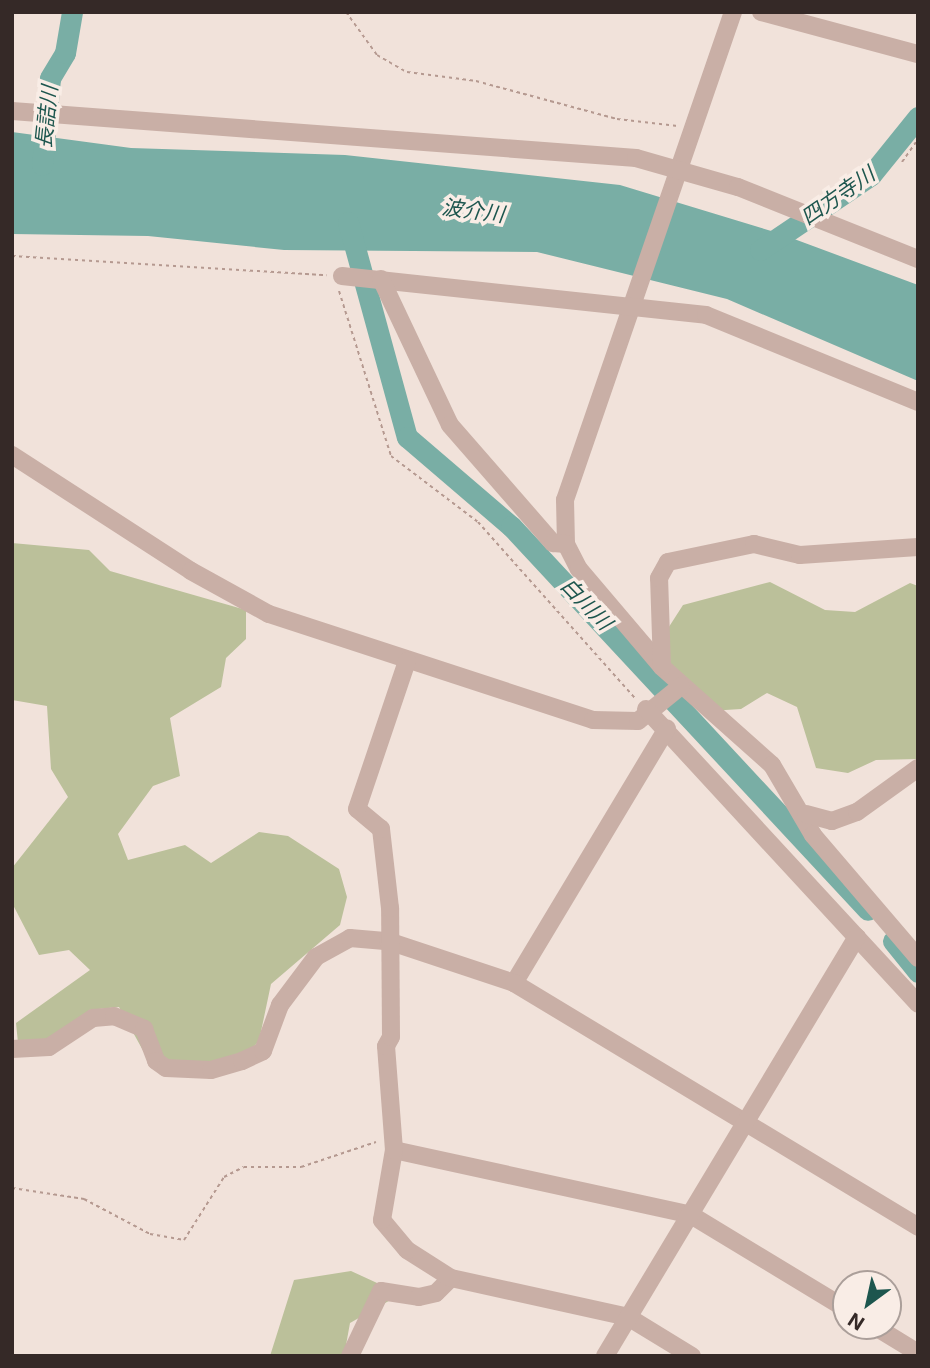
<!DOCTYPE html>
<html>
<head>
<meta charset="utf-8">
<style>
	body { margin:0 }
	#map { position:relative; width:930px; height:1368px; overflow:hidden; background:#f1e2da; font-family:Inter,"Noto Sans JP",sans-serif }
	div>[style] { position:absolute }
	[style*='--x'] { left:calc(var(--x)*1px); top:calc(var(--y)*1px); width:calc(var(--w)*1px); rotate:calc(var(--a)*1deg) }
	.green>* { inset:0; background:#bbc09a }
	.water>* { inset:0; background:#79aea5 }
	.river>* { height:21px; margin:-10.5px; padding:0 10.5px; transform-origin:10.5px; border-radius:10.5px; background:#79aea5 }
	.path>* { height:2px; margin-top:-1px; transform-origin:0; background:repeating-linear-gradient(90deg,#b59990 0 3.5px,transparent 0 7px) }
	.minor>* { height:18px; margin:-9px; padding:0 9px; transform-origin:9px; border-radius:9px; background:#c9afa6 }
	span { translate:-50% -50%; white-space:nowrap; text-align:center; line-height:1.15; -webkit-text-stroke:7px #f9ede6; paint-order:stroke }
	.water-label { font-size:21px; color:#1d564e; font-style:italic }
	.frame { position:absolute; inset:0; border:14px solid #352927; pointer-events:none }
	.north { position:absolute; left:832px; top:1270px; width:70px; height:70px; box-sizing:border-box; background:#f9ede6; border:2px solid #ab9f9a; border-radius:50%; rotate:213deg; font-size:19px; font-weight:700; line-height:28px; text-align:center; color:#352927 }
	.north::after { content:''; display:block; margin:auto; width:24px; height:32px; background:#1d564e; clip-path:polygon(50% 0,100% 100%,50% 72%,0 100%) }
</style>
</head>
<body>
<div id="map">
	<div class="green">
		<div style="clip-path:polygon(12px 543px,89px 550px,110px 571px,246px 610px,246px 639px,226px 658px,221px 687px,170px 718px,180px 776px,153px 786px,118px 834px,128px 860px,185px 845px,211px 863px,259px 832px,288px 836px,339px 869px,347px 897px,340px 925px,271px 984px,259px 1041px,241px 1061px,151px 1065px,119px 1007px,89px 1010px,49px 1051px,19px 1053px,16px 1023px,90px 970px,69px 950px,39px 955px,12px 903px,12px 868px,68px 797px,51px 769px,47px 706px,12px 700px)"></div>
		<div style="clip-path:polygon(770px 582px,825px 610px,855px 612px,910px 583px,918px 586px,918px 759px,876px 760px,848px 773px,816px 768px,797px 707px,767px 693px,741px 709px,710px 711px,669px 663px,665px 633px,683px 605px)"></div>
		<div style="clip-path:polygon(351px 1271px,401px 1294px,350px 1323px,344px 1356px,270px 1356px,294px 1280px)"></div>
	</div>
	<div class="water">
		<div style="clip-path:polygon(12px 132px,131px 148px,345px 155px,620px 185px,778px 233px,918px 285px,918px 381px,727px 299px,537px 252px,284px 250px,148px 236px,12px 234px)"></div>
	</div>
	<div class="river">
		<div style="--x:42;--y:165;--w:87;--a:-84.7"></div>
		<div style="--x:50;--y:78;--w:29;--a:-59"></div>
		<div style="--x:65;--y:53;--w:42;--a:-80.3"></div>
		<div style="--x:348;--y:222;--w:223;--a:74.7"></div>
		<div style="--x:407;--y:437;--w:137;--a:40.6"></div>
		<div style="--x:511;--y:526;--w:524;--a:47.09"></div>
		<div style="--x:760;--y:250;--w:134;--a:-34"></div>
		<div style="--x:871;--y:175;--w:75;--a:-51"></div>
		<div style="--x:893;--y:941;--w:40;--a:51"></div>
	</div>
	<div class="path">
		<div style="--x:346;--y:12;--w:53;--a:54.2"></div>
		<div style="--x:377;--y:55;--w:34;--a:30"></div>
		<div style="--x:407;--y:72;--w:70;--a:7.4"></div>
		<div style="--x:476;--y:81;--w:146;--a:15.1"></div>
		<div style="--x:617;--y:119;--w:61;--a:6.5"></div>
		<div style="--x:902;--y:162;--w:28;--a:-55"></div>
		<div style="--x:12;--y:256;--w:315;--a:3.5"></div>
		<div style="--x:339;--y:291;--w:173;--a:72.5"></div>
		<div style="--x:391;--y:456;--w:109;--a:37.2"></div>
		<div style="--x:478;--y:522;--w:236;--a:48.3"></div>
		<div style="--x:12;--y:1188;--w:73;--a:8.7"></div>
		<div style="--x:84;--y:1199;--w:75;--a:27.9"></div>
		<div style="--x:150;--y:1234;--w:35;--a:10"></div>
		<div style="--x:184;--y:1240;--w:75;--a:-57.6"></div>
		<div style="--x:224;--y:1177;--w:22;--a:-27"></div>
		<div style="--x:244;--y:1167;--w:57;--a:0"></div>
		<div style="--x:301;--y:1167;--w:79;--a:-18.4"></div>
	</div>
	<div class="minor">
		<div style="--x:733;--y:12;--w:516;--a:109"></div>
		<div style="--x:565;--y:500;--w:44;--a:88.7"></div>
		<div style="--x:566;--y:544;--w:28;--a:63"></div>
		<div style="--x:579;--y:569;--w:128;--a:49.7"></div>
		<div style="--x:662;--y:667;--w:147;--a:41.7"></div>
		<div style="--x:772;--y:765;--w:81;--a:59.6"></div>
		<div style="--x:813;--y:835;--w:162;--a:49.5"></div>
		<div style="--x:761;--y:12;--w:163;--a:15"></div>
		<div style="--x:12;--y:111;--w:626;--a:4.31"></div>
		<div style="--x:636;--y:158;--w:106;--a:15.9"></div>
		<div style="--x:738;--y:187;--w:194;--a:21.8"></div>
		<div style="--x:342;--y:276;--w:366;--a:6.1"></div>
		<div style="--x:706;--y:315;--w:229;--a:22.3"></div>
		<div style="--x:381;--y:279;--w:161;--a:64.7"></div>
		<div style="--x:450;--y:425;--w:157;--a:48.9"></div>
		<div style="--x:553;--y:543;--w:13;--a:4"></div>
		<div style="--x:12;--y:455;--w:213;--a:32.9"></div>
		<div style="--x:191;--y:571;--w:89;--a:28.9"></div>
		<div style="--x:269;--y:614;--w:341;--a:18.1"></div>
		<div style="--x:593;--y:720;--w:45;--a:1.3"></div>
		<div style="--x:638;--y:721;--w:55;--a:-39.1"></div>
		<div style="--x:662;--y:667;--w:89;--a:-91.9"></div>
		<div style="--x:659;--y:578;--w:18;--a:-61"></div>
		<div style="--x:668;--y:562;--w:88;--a:-11.8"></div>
		<div style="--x:754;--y:544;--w:47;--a:13.4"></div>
		<div style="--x:800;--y:555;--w:118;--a:-3.9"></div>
		<div style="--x:646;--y:709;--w:401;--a:47.3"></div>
		<div style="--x:806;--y:814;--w:27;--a:15"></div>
		<div style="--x:832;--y:821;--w:27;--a:-20"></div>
		<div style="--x:857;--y:812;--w:75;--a:-35.8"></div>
		<div style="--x:514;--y:983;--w:297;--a:-59"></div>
		<div style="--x:12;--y:1049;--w:37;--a:-3"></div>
		<div style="--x:49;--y:1047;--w:53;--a:-33.4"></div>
		<div style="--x:93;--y:1018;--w:21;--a:-5"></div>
		<div style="--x:114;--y:1016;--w:33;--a:23"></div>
		<div style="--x:144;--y:1029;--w:34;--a:69"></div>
		<div style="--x:156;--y:1061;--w:12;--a:35"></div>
		<div style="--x:166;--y:1068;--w:45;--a:2.5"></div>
		<div style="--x:211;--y:1070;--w:32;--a:-16"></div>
		<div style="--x:242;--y:1061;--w:23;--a:-25"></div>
		<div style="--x:263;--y:1051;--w:49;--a:-69.7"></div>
		<div style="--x:280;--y:1005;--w:60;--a:-53.1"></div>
		<div style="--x:316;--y:957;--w:39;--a:-29"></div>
		<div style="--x:350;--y:938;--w:38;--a:5"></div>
		<div style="--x:388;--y:941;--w:133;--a:18.4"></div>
		<div style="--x:514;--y:983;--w:472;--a:31.1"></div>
		<div style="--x:394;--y:1150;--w:304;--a:12.3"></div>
		<div style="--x:691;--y:1215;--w:181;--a:31.2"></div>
		<div style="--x:451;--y:1278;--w:181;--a:12.4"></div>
		<div style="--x:628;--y:1317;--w:75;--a:31.4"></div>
		<div style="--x:874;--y:1326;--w:52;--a:31.5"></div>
		<div style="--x:350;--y:1356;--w:72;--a:-64.5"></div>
		<div style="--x:381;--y:1291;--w:38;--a:9"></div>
		<div style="--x:419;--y:1297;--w:17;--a:-13"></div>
		<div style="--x:436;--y:1293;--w:21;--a:-45"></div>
		<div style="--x:451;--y:1278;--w:52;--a:-147.5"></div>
		<div style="--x:407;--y:1250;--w:39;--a:-130"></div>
		<div style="--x:382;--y:1220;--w:71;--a:-80.3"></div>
		<div style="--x:394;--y:1150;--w:104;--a:-94.4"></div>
		<div style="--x:386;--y:1046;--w:10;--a:-61"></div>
		<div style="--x:391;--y:1037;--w:129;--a:-90.4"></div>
		<div style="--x:390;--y:908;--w:80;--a:-96.5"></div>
		<div style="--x:381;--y:829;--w:31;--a:-140"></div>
		<div style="--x:357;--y:809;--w:156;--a:-71.3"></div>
		<div style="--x:605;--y:1356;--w:489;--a:-59"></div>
	</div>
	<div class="water-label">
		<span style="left:47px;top:117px;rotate:-84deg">長詰川</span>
		<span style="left:838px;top:196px;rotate:-35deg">四方寺川</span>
		<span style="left:473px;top:211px;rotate:7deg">波介川</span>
		<span style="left:586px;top:604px;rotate:46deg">白川川</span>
	</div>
	<div class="frame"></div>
	<div class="north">N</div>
</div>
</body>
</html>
